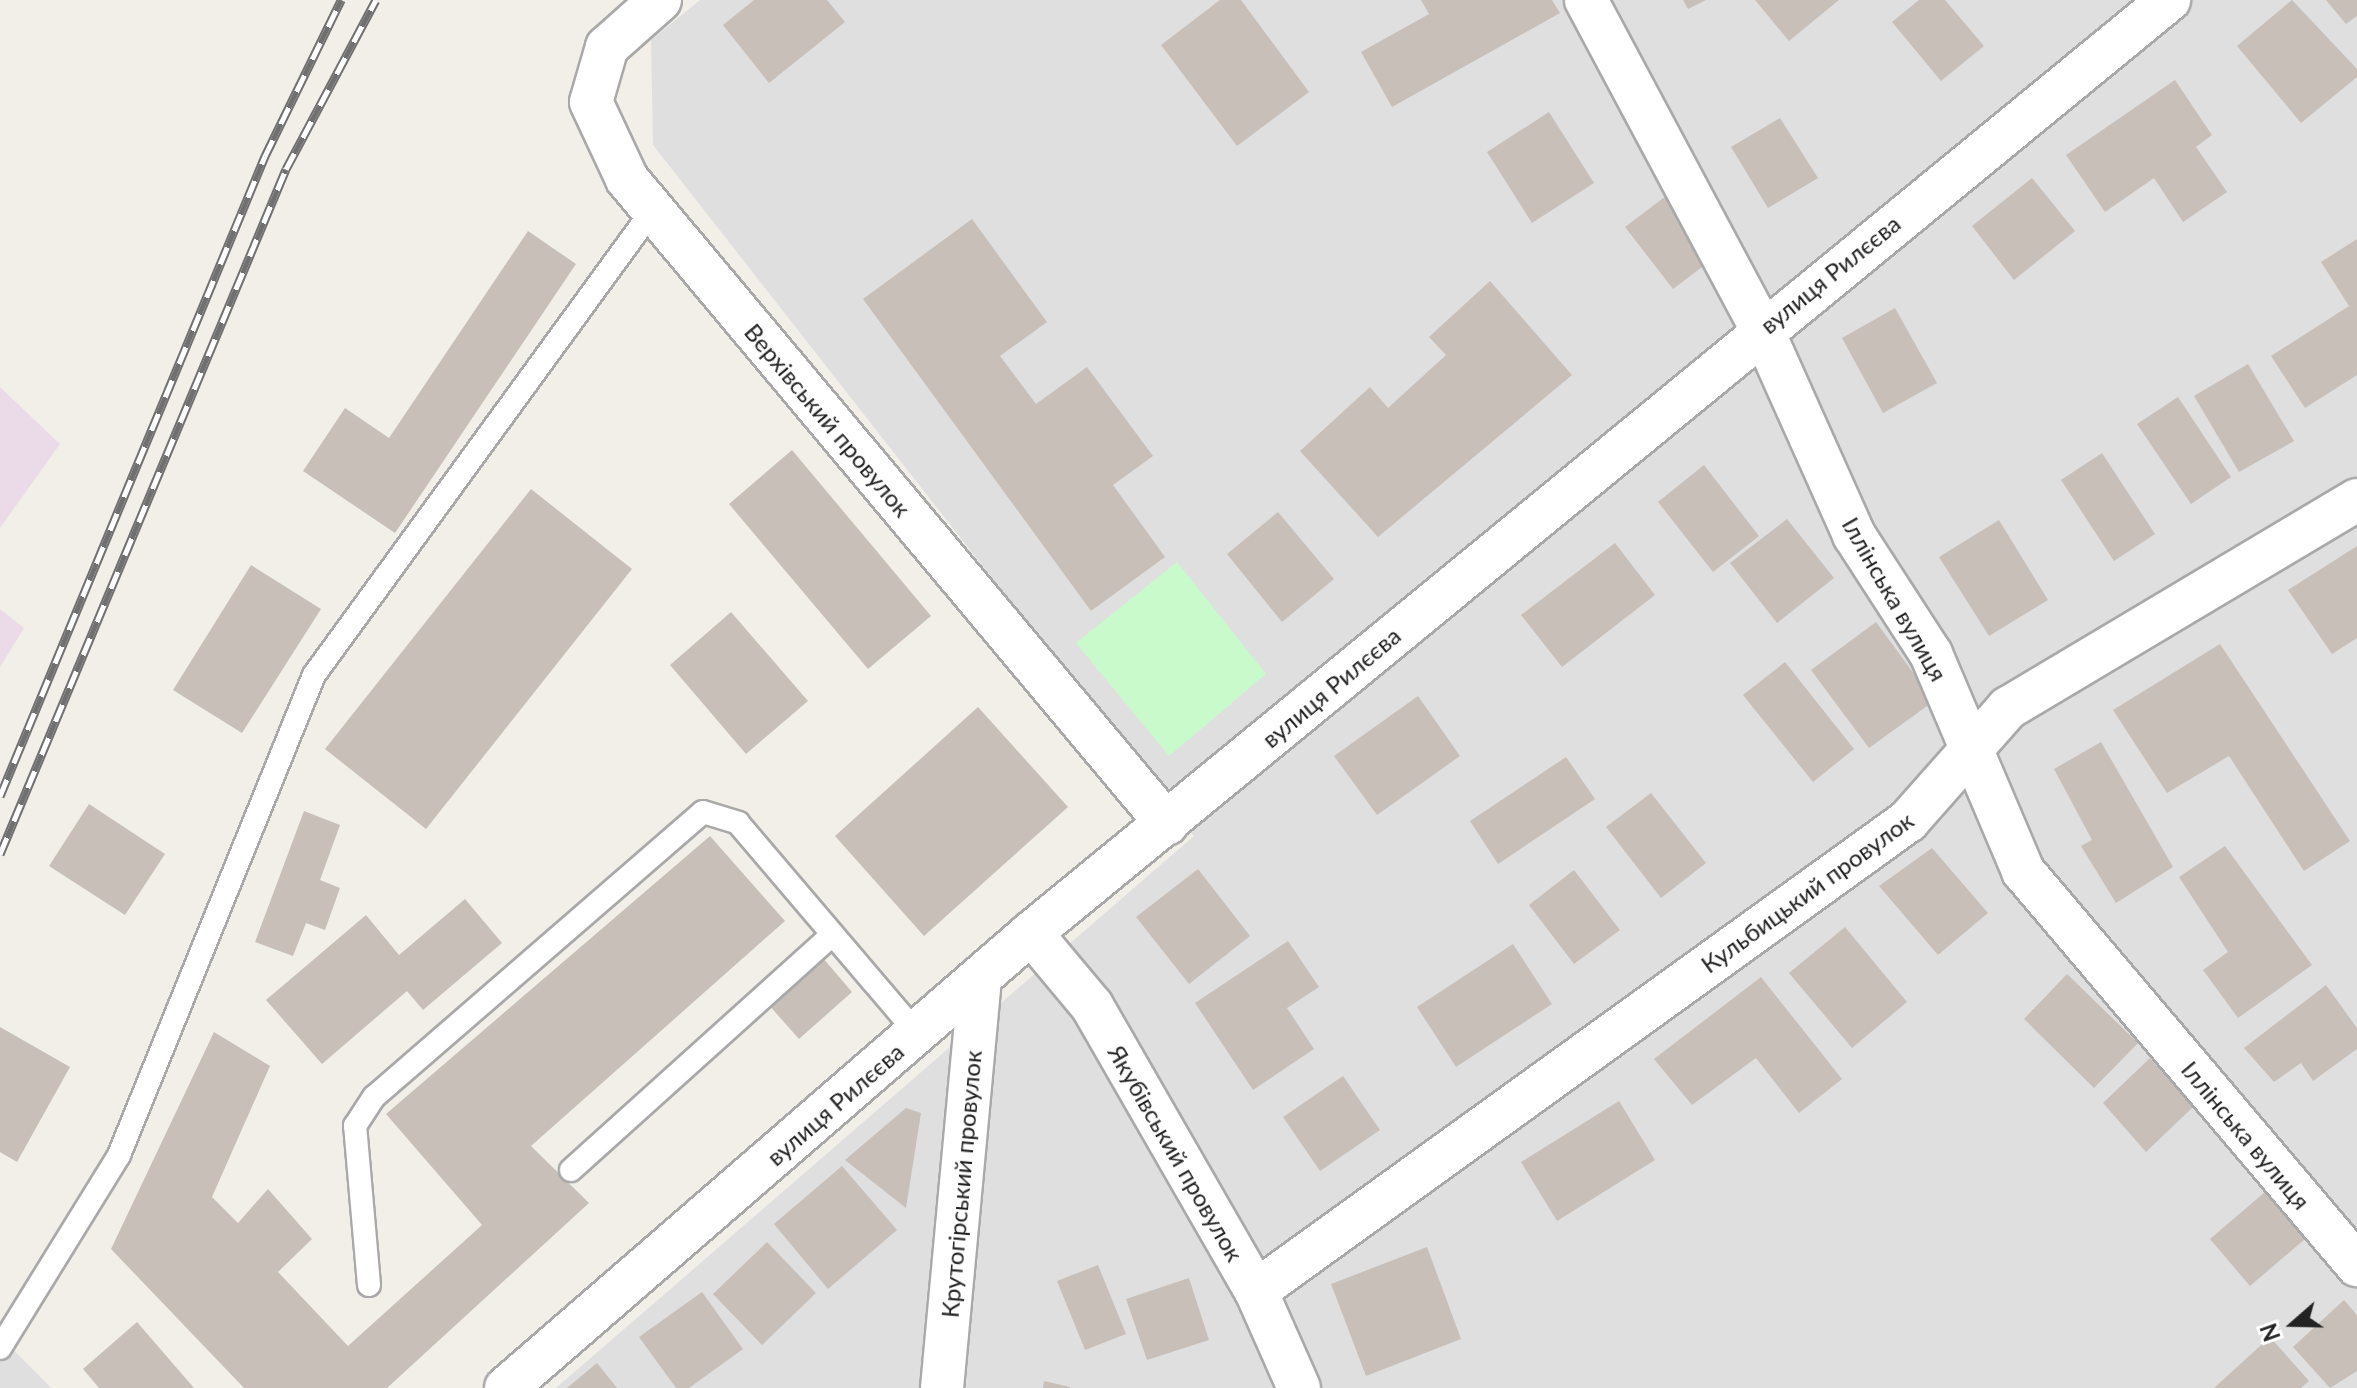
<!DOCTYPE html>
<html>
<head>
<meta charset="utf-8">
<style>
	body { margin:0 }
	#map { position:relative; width:2357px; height:1388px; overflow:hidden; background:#f2efe9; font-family:Lato,sans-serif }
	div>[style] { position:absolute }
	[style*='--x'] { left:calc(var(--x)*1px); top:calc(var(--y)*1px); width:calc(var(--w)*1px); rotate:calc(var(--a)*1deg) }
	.residential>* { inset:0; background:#e0dfdf }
	.industrial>* { inset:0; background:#ebdbe8 }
	.park>* { inset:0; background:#c8facc }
	.building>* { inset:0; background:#c7bfb8 }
	.roads { filter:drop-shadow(2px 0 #a9a9a9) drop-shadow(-2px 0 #a9a9a9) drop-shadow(0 2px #a9a9a9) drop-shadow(0 -2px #a9a9a9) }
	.lane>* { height:22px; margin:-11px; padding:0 11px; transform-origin:11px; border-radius:11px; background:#fff }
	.street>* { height:42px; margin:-21px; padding:0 21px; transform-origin:21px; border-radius:21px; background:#fff }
	.rail>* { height:9px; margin-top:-4.5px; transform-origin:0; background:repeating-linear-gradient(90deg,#fff 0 18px,#707070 0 36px); box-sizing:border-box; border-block:2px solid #707070 }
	span { translate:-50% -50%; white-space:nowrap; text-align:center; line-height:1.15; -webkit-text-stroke:6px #fff; paint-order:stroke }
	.street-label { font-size:24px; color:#222 }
	.north { position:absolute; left:2253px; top:1284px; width:80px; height:80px; -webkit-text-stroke:6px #fff; paint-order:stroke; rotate:250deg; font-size:22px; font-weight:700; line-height:32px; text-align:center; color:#222 }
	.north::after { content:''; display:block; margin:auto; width:28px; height:36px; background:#222; clip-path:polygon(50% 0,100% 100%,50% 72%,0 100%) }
</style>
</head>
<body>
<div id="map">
	<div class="residential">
		<div style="clip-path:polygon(700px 0,2357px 0,2357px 1388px,556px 1388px,1194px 836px,653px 145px,651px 40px)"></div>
		<div style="clip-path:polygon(0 1336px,51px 1388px,0 1388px)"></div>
	</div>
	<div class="industrial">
		<div style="clip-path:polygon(0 387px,60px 444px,0 528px)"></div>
		<div style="clip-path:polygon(0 609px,24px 628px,0 667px)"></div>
	</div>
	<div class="park">
		<div style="clip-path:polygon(1177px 562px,1266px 674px,1169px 756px,1076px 643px)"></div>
	</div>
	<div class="building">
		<div style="clip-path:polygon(754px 0,827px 0,845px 22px,769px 83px,723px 25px)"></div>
		<div style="clip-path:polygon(1220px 0,1241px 0,1309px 92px,1237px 146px,1161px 45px)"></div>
		<div style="clip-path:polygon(1421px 0,1552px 0,1560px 13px,1392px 107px,1361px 52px,1429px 14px)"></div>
		<div style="clip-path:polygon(1683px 0,1706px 0,1688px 9px)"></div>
		<div style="clip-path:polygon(1755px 0,1839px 0,1789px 41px)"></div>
		<div style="clip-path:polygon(1919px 0,1945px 0,1984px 46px,1941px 81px,1892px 22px)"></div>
		<div style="clip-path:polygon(2292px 0,2357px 69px,2357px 77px,2301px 123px,2237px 46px)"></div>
		<div style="clip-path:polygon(2326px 0,2357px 0,2357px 16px,2346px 24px)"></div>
		<div style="clip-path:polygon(2175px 80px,2212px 135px,2196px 147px,2227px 192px,2183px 222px,2154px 178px,2105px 212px,2066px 155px)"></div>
		<div style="clip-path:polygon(1549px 112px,1594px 183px,1532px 223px,1487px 152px)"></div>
		<div style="clip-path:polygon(1780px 118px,1818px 178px,1768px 208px,1731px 147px)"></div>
		<div style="clip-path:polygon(2032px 178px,2075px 231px,2014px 280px,1972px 226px)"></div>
		<div style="clip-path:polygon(1666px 196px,1714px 258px,1673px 289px,1625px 227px)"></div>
		<div style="clip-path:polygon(972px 219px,1047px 322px,1000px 356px,1036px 404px,1087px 367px,1153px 456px,1113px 485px,1165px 557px,1091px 611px,863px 299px)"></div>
		<div style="clip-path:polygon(528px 231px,576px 264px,395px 533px,303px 471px,345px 408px,389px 438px)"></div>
		<div style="clip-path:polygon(2357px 239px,2357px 375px,2305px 408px,2271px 356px,2349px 306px,2321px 262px)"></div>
		<div style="clip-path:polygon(1490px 281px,1572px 375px,1378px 537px,1300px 451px,1370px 387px,1388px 408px,1446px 355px,1429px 337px)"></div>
		<div style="clip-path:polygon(1895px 308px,1937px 383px,1883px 413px,1842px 338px)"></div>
		<div style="clip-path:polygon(2248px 364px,2294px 441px,2239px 472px,2194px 396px)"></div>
		<div style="clip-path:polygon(2178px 397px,2231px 477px,2191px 504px,2137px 424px)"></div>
		<div style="clip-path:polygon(792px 450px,931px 616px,868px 669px,729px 504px)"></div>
		<div style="clip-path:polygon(2102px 453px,2155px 534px,2114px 561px,2061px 480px)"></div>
		<div style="clip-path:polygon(1704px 465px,1759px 536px,1713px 572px,1658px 502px)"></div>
		<div style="clip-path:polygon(531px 489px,632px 569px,426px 829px,325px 749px)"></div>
		<div style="clip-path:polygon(1278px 512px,1334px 579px,1282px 622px,1227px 554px)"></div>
		<div style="clip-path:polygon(1787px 519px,1834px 578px,1777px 623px,1730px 563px)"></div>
		<div style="clip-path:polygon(1999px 520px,2048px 600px,1989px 636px,1939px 557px)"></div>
		<div style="clip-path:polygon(1615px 543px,1655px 595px,1562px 667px,1521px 615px)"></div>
		<div style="clip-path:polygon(2357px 546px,2357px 638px,2332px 654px,2288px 590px)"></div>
		<div style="clip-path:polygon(251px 565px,321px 609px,242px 733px,173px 690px)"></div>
		<div style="clip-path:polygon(731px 612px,808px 701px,746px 754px,670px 665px)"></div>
		<div style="clip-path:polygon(1876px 622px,1934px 701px,1869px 748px,1811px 670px)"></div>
		<div style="clip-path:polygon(2220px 644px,2350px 841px,2304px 871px,2229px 756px,2167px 793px,2113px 710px)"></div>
		<div style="clip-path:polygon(1785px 662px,1854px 749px,1813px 782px,1743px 695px)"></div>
		<div style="clip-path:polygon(1418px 696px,1460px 756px,1377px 815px,1334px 756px)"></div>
		<div style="clip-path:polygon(978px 707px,1068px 807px,924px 936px,835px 836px)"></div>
		<div style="clip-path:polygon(2101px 742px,2173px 867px,2116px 903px,2081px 846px,2092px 840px,2054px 769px)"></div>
		<div style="clip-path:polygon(1566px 757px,1595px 799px,1498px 864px,1470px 821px)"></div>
		<div style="clip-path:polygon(1651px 793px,1706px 863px,1661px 898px,1606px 827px)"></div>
		<div style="clip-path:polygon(89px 804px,165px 854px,125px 915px,49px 866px)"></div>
		<div style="clip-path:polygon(304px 811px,340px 825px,320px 880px,340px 888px,325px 930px,306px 923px,293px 956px,255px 942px)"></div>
		<div style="clip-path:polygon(710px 836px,785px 921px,531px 1146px,589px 1203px,387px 1388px,244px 1388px,111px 1249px,214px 1032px,270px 1066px,212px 1197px,238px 1223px,268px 1189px,312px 1239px,278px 1272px,348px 1346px,482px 1225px,386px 1114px)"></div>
		<div style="clip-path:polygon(2225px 846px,2312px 965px,2238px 1018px,2203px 970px,2228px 952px,2179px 877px)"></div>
		<div style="clip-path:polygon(1932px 848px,1988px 913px,1938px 955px,1879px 886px)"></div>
		<div style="clip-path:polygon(1198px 869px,1250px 936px,1189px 984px,1136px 917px)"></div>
		<div style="clip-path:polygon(1574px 870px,1620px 930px,1574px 964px,1529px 905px)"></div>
		<div style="clip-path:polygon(465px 899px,502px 943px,423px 1010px,407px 991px,322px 1064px,266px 1000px,366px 915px,399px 955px)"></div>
		<div style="clip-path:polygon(1845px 927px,1907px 1002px,1852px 1048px,1789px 973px)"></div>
		<div style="clip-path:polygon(1288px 941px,1319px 987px,1287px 1008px,1314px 1049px,1253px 1090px,1195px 1003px)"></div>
		<div style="clip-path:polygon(1513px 944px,1552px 1004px,1456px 1067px,1417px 1007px)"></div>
		<div style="clip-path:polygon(822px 957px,852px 992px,799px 1039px,768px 1004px)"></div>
		<div style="clip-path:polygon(2067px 974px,2138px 1043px,2094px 1088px,2024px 1019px)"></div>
		<div style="clip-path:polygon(1761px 977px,1842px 1079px,1799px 1113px,1756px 1058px,1692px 1105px,1654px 1059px)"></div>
		<div style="clip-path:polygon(2326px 985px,2357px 1028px,2357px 1049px,2313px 1081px,2301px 1063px,2274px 1082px,2244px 1048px)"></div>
		<div style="clip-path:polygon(0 1027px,70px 1067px,17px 1162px,0 1152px)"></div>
		<div style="clip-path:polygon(2150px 1058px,2193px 1107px,2146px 1152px,2103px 1103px)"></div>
		<div style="clip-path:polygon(1343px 1076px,1380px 1130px,1320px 1171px,1283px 1117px)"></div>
		<div style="clip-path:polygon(1619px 1101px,1655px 1160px,1557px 1221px,1521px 1162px)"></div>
		<div style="clip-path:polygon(906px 1108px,921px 1113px,906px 1208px,845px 1160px)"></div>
		<div style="clip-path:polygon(842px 1166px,897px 1230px,828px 1289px,774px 1224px)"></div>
		<div style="clip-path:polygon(2265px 1192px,2305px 1239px,2250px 1286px,2210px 1239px)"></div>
		<div style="clip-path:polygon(767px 1242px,816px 1293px,762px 1345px,713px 1294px)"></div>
		<div style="clip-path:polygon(1427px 1247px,1461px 1339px,1366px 1376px,1331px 1284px)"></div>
		<div style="clip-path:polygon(1098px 1265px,1126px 1334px,1085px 1350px,1057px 1281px)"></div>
		<div style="clip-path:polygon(1189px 1278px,1209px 1340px,1147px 1360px,1126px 1299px)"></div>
		<div style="clip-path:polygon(702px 1292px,743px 1349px,689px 1388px,676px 1388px,639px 1337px)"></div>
		<div style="clip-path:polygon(2344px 1300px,2357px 1315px,2357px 1371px,2330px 1388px,2293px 1347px)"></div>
		<div style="clip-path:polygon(137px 1322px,194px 1388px,99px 1388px,83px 1369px)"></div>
		<div style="clip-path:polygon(2270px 1337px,2309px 1381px,2301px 1388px,2214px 1388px)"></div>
		<div style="clip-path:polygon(597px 1363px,617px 1388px,567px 1388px)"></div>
		<div style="clip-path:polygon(1044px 1381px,1070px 1387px,1070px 1388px,1043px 1388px)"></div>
	</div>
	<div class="roads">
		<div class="lane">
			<div style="--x:571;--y:1170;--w:351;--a:-42"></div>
			<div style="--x:369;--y:1285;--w:160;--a:-95"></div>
			<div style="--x:355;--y:1126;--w:35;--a:-57"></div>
			<div style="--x:374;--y:1097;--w:435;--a:-40.9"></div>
			<div style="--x:703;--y:812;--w:37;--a:17"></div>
			<div style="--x:738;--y:823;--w:276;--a:49.6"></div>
			<div style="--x:0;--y:1348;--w:227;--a:-58.3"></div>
			<div style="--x:119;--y:1155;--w:518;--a:-67.89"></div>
			<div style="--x:314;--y:675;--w:574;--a:-53.93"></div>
		</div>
		<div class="street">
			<div style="--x:660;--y:0;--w:71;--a:138.4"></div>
			<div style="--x:607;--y:47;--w:57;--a:106.2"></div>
			<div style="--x:591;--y:102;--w:85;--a:64.9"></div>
			<div style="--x:627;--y:179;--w:841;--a:50.06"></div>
			<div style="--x:1586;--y:0;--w:373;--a:61.9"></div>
			<div style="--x:1762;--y:329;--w:226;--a:65.9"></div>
			<div style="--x:1854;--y:535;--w:142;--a:57.1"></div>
			<div style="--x:1931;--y:654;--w:236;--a:67"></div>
			<div style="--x:2023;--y:871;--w:517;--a:49.71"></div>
			<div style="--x:1031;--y:933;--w:95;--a:50.1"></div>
			<div style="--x:1092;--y:1006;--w:329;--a:60.1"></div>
			<div style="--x:1256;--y:1291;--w:106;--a:66.1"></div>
			<div style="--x:1256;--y:1291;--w:804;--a:-35.79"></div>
			<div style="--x:1908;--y:821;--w:151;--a:-48.5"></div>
			<div style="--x:2008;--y:708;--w:406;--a:-30.8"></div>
			<div style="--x:506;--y:1388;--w:695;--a:-40.91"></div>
			<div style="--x:1031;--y:933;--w:1472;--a:-39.35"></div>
			<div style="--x:942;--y:1388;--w:411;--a:-84.7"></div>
		</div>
	</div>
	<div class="rail">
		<div style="--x:0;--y:796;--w:693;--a:-67.51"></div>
		<div style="--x:265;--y:156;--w:174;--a:-64"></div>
		<div style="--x:0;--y:854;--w:742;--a:-67.34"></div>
		<div style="--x:286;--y:169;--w:191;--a:-62"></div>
	</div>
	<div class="street-label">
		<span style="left:1830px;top:274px;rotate:-39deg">вулиця Рилєєва</span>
		<span style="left:828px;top:420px;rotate:50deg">Верхівський провулок</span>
		<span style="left:1895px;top:599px;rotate:60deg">Іллінська вулиця</span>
		<span style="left:1331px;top:687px;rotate:-40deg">вулиця Рилєєва</span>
		<span style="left:1807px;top:892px;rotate:-36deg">Кульбицький провулок</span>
		<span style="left:835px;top:1104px;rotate:-41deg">вулиця Рилєєва</span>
		<span style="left:2246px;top:1135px;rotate:50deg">Іллінська вулиця</span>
		<span style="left:1176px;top:1153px;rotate:60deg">Якубівський провулок</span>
		<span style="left:961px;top:1184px;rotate:-85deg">Крутогірський провулок</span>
	</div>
	<div class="north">N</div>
</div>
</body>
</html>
